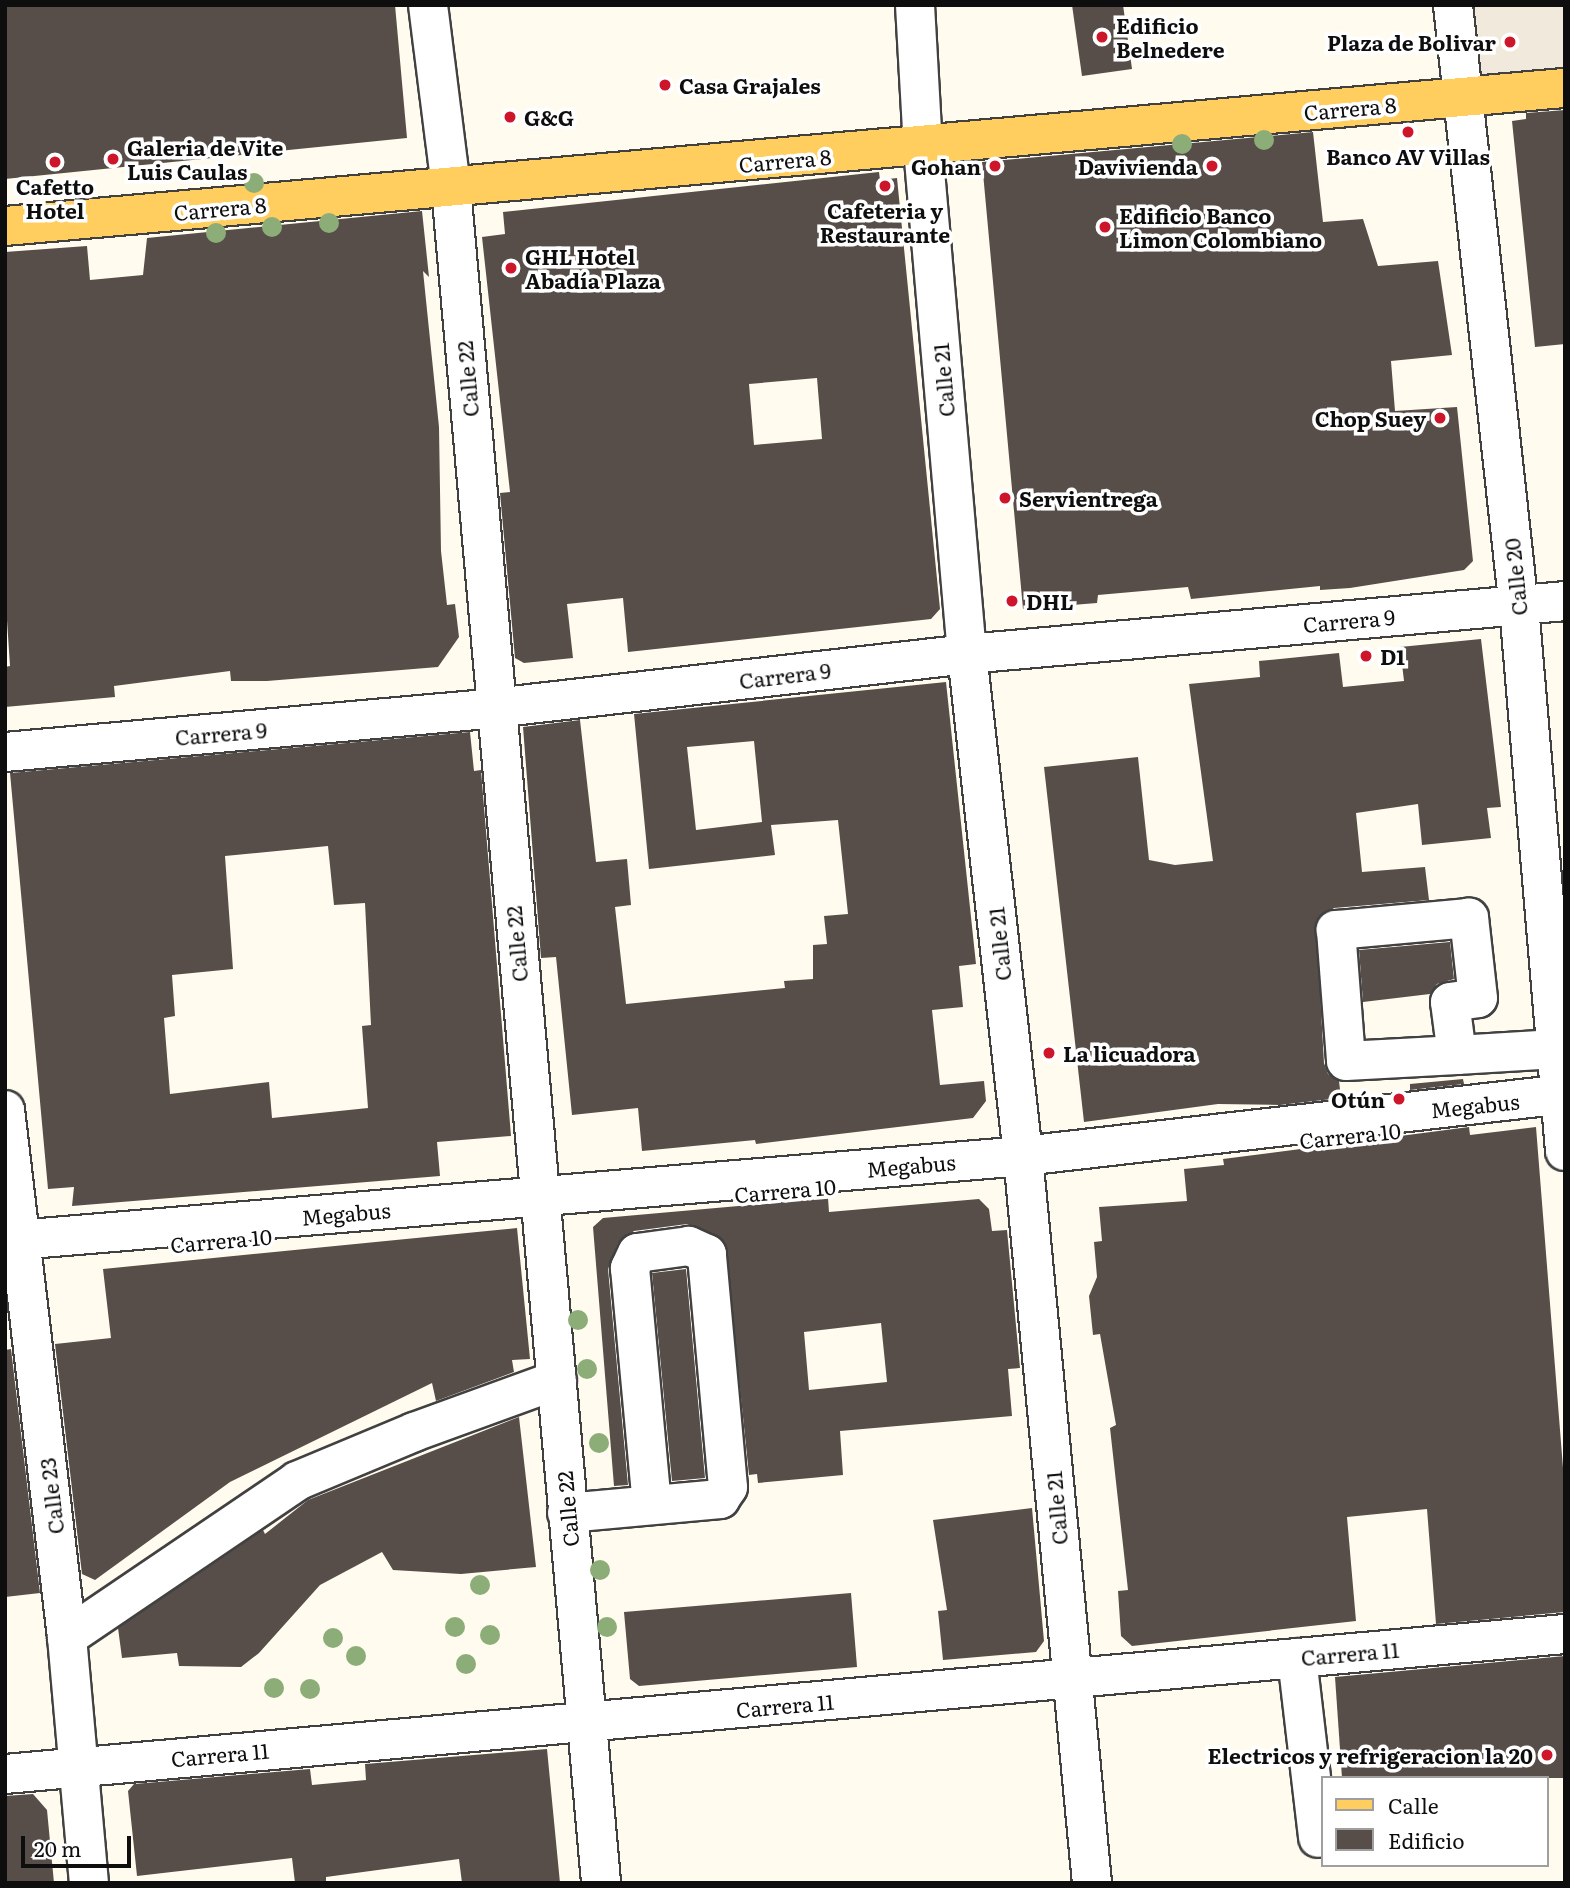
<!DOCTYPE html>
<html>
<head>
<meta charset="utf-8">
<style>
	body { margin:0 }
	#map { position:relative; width:1570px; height:1888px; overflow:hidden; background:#fffbef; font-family:Literata,serif }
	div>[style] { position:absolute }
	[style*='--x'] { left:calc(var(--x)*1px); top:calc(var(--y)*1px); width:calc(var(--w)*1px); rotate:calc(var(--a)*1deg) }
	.plaza>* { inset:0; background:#f1eadc }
	.building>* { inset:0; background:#584e49 }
	.roads { filter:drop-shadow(2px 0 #414141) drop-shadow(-2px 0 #414141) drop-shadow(0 2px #414141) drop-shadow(0 -2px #414141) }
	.minor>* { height:38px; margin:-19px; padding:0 19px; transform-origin:19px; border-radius:19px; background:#fff }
	.major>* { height:38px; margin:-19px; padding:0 19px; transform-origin:19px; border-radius:19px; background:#ffce5f }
	.trees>* { width:20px; height:20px; margin:-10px; border-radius:50%; background:#8cad78 }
	.dots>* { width:19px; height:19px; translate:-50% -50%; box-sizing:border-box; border:4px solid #fff; border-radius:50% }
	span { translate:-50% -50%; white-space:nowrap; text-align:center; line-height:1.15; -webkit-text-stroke:7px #fff; paint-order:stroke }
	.poi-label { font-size:21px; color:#0e0e0e; font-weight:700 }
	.left { translate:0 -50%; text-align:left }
	.right { translate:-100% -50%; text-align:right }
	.street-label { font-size:21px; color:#0e0e0e }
	.frame { position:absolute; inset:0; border:7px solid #0e0e0e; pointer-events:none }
	.legend { position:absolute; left:1321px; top:1776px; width:228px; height:91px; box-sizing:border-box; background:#fff; border:2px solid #9f9f9f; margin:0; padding:9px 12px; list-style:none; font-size:21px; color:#0e0e0e }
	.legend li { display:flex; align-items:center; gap:14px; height:35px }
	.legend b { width:35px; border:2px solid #9f9f9f }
	.scale { position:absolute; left:21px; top:1836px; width:110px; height:32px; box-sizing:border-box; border:4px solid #0e0e0e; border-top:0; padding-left:9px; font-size:21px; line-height:24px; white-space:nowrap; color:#0e0e0e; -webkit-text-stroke:5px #fff; paint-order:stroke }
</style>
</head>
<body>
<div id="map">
	<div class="plaza">
		<div style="clip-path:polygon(1453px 5px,1565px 5px,1565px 88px,1461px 98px)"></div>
	</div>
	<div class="building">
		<div style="clip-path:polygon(5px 5px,395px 5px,407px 138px,5px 179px)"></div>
		<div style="clip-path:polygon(1072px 5px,1123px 5px,1132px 69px,1082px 76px)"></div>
		<div style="clip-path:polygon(1565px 110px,1565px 344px,1535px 347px,1512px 121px,1526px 119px,1526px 113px)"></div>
		<div style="clip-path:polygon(1313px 132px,1323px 222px,1363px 219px,1378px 266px,1438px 261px,1452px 355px,1391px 361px,1395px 411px,1457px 407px,1473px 561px,1464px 570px,1350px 588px,1320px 590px,1320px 586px,1191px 599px,1188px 587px,1098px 595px,1097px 603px,1023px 609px,982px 162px)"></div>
		<div style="clip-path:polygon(evenodd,879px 172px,880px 180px,897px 178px,940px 609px,931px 619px,628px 652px,623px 598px,567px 604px,573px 658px,524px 663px,515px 658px,500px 493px,510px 492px,482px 237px,505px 234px,503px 212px,879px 172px,817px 378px,822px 439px,754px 445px,749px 384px,817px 378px)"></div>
		<div style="clip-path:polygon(422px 211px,429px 277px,423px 271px,439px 427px,441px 551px,447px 605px,455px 604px,459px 637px,438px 667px,267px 681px,231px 681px,230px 671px,114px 686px,115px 697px,5px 707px,5px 667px,10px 666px,5px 590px,5px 252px,87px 246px,90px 280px,143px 275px,147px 238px)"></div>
		<div style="clip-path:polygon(1481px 639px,1501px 807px,1487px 808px,1491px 838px,1422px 845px,1418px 804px,1356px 813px,1362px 872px,1425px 867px,1429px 900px,1334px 908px,1316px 921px,1324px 1063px,1328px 1074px,1339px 1081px,1341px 1098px,1280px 1105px,1218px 1104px,1084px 1122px,1044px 767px,1138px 757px,1149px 860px,1175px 865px,1213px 861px,1189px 684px,1260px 677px,1259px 661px,1339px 653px,1343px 687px,1404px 681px,1400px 647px)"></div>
		<div style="clip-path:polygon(evenodd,946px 682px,976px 964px,959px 966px,963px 1007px,932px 1010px,940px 1085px,984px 1081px,986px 1101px,973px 1118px,756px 1144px,755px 1140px,642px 1151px,638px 1108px,572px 1115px,556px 957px,541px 958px,523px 727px,580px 720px,596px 862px,627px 859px,631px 905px,615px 907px,626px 1004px,785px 988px,784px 981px,813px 979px,813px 945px,827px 944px,824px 916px,848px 914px,838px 820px,771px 825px,775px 855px,649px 869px,634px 714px,946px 682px,754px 741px,762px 822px,696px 830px,687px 747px,754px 741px)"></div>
		<div style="clip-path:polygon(evenodd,470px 732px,474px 771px,481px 770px,511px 1136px,437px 1142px,440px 1176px,72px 1206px,74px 1187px,48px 1189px,10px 773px,470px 732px,328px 846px,334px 905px,365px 903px,371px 1025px,362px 1026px,368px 1108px,272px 1118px,269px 1082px,170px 1094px,164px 1018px,175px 1016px,172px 975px,233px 969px,225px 856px,328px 846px)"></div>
		<div style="clip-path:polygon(1450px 942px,1454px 979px,1437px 984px,1430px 994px,1363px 1002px,1359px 950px)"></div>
		<div style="clip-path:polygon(1463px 1079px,1464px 1084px,1410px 1090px,1410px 1084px)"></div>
		<div style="clip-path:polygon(1469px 1127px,1470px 1135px,1536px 1127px,1565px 1493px,1565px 1612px,1436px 1624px,1427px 1509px,1347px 1517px,1356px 1621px,1132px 1646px,1121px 1636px,1118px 1591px,1128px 1590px,1110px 1428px,1116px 1425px,1100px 1334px,1093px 1335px,1089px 1296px,1097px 1277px,1094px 1242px,1102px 1241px,1099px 1207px,1187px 1201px,1184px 1169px,1224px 1165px,1223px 1159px)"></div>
		<div style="clip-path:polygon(evenodd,828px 1198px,829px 1212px,979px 1199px,989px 1209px,992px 1231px,1007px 1230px,1020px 1368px,1008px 1369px,1012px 1416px,840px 1431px,843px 1475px,758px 1483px,757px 1474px,749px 1475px,725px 1242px,687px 1224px,634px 1231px,618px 1243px,608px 1269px,628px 1485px,614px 1486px,593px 1227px,603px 1218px,828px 1198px,881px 1323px,887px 1382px,809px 1390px,804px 1332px,881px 1323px)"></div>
		<div style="clip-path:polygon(517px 1228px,530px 1359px,512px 1360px,514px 1372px,436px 1401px,432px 1383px,230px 1482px,95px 1580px,82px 1574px,55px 1344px,111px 1338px,103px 1269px)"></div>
		<div style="clip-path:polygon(686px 1269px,705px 1478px,672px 1481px,652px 1273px)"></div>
		<div style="clip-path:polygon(11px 1349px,40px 1593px,5px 1597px,5px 1350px)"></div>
		<div style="clip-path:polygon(519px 1417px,536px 1567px,461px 1574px,393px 1570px,382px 1552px,320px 1585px,259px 1653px,241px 1667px,179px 1666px,177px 1653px,122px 1658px,118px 1628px,263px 1530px,265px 1534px,308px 1500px)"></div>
		<div style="clip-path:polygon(1032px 1508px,1044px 1641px,1036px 1652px,943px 1660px,938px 1611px,947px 1610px,933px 1520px)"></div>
		<div style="clip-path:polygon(851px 1593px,857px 1667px,639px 1686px,630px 1679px,624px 1612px)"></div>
		<div style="clip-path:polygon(1565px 1656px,1565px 1778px,1342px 1778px,1335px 1677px)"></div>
		<div style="clip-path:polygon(547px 1749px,560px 1883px,462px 1883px,459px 1859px,326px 1877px,326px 1883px,295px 1883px,292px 1858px,137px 1876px,128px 1791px,134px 1784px,310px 1769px,312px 1785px,366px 1780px,365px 1764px)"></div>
		<div style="clip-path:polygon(33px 1794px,47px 1810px,54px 1883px,5px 1883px,5px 1796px)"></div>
	</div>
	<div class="roads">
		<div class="minor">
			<div style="--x:428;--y:5;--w:184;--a:82.8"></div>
			<div style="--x:451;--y:188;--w:1702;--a:84.94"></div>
			<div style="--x:915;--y:5;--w:143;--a:86.8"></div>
			<div style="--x:923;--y:148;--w:508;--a:85.03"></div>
			<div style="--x:967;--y:654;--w:505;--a:83.63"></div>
			<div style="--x:1023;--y:1156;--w:730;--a:84.58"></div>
			<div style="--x:1453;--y:5;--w:617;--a:83.76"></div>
			<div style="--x:1520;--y:618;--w:535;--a:85.17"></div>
			<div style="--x:5;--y:752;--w:491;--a:-5.1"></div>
			<div style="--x:494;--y:708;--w:476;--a:-6.5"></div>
			<div style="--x:967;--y:654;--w:600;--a:-5.06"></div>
			<div style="--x:1457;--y:1055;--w:53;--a:-97.5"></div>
			<div style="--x:1450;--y:1002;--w:28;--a:-8"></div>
			<div style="--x:1478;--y:998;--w:81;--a:-96.4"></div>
			<div style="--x:1469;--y:918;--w:134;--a:174.8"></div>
			<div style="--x:1336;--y:930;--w:131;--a:85.6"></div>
			<div style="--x:1346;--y:1061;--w:111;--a:-3.1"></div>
			<div style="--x:1457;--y:1055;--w:99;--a:-3.5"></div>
			<div style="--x:5;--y:1110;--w:531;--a:83.29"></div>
			<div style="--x:67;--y:1637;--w:247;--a:84.9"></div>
			<div style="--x:5;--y:1241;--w:1022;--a:-4.77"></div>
			<div style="--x:1023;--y:1156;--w:546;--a:-6.53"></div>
			<div style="--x:567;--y:1513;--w:154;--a:-5.2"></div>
			<div style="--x:720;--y:1499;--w:14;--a:-56"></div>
			<div style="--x:728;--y:1487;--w:234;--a:-95.2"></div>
			<div style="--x:707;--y:1254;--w:20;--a:-156"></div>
			<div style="--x:689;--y:1246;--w:52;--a:172.3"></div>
			<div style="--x:637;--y:1253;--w:17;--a:115"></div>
			<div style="--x:630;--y:1268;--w:238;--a:84.7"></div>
			<div style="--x:67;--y:1637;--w:278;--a:-34.1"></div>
			<div style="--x:297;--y:1481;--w:127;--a:-22.7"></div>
			<div style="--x:414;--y:1432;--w:152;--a:-20"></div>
			<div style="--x:1297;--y:1658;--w:181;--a:83.3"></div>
			<div style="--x:5;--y:1774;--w:1566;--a:-5.13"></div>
		</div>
		<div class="major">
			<div style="--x:5;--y:226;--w:1566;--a:-5.06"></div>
		</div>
	</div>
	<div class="trees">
		<div style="left:1264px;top:140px"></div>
		<div style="left:1182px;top:144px"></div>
		<div style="left:254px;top:183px"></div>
		<div style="left:329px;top:223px"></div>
		<div style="left:272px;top:227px"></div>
		<div style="left:216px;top:233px"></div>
		<div style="left:578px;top:1320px"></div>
		<div style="left:587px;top:1369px"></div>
		<div style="left:599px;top:1443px"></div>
		<div style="left:600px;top:1570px"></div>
		<div style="left:480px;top:1585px"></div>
		<div style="left:455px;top:1627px"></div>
		<div style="left:607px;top:1627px"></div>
		<div style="left:490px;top:1635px"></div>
		<div style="left:333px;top:1638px"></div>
		<div style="left:356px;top:1656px"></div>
		<div style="left:466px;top:1664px"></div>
		<div style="left:274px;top:1688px"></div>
		<div style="left:310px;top:1689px"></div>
	</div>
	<div class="dots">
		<div style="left:1102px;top:37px;background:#ce162b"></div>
		<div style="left:1510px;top:42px;background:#ce162b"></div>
		<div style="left:665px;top:85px;background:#ce162b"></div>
		<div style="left:510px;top:117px;background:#ce162b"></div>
		<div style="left:1408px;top:132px;background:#ce162b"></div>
		<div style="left:113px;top:159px;background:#ce162b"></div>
		<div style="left:55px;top:162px;background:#ce162b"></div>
		<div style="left:995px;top:166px;background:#ce162b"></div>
		<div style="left:1212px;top:166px;background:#ce162b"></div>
		<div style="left:885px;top:186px;background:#ce162b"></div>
		<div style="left:1105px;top:227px;background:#ce162b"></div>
		<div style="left:511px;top:268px;background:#ce162b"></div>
		<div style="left:1440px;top:418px;background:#ce162b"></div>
		<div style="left:1005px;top:498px;background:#ce162b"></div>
		<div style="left:1012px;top:601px;background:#ce162b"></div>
		<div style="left:1366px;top:656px;background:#ce162b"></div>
		<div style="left:1049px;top:1053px;background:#ce162b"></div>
		<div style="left:1399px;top:1099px;background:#ce162b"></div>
		<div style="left:1547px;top:1755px;background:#ce162b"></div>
	</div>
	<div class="poi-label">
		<span class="left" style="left:1116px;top:37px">Edificio<br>Belnedere</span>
		<span class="right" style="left:1496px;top:42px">Plaza de Bolivar</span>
		<span class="left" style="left:679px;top:85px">Casa Grajales</span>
		<span class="left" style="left:524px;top:117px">G&amp;G</span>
		<span class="left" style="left:127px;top:159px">Galeria de Vite<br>Luis Caulas</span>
		<span style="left:1408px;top:156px">Banco AV Villas</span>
		<span class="right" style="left:981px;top:166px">Gohan</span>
		<span class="right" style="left:1198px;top:166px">Davivienda</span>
		<span style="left:55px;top:198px">Cafetto<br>Hotel</span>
		<span style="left:885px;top:222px">Cafeteria y<br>Restaurante</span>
		<span class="left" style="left:1119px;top:227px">Edificio Banco<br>Limon Colombiano</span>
		<span class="left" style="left:525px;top:268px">GHL Hotel<br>Abadía Plaza</span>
		<span class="right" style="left:1426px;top:418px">Chop Suey</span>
		<span class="left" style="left:1019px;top:498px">Servientrega</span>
		<span class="left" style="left:1026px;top:601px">DHL</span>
		<span class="left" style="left:1380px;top:656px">D1</span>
		<span class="left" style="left:1063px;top:1053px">La licuadora</span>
		<span class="right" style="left:1385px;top:1099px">Otún</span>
		<span class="right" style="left:1533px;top:1755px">Electricos y refrigeracion la 20</span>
	</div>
	<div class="street-label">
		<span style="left:1350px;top:108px;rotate:-5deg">Carrera 8</span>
		<span style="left:785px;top:160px;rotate:-5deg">Carrera 8</span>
		<span style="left:220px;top:208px;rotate:-5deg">Carrera 8</span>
		<span style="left:467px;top:379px;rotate:-95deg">Calle 22</span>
		<span style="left:943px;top:380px;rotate:-95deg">Calle 21</span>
		<span style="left:1515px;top:577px;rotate:-96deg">Calle 20</span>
		<span style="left:1349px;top:620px;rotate:-5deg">Carrera 9</span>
		<span style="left:785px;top:675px;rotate:-7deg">Carrera 9</span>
		<span style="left:221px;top:733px;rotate:-5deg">Carrera 9</span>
		<span style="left:516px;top:944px;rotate:-95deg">Calle 22</span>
		<span style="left:999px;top:944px;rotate:-96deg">Calle 21</span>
		<span style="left:1475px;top:1105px;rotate:-6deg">Megabus</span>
		<span style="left:1350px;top:1135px;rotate:-6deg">Carrera 10</span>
		<span style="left:911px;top:1165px;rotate:-5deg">Megabus</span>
		<span style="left:785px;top:1190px;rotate:-5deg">Carrera 10</span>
		<span style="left:346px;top:1213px;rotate:-5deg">Megabus</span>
		<span style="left:221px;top:1240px;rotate:-5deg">Carrera 10</span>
		<span style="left:51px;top:1496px;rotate:-97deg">Calle 23</span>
		<span style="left:1056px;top:1508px;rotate:-95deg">Calle 21</span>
		<span style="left:567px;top:1509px;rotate:-95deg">Calle 22</span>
		<span style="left:1350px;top:1653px;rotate:-5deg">Carrera 11</span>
		<span style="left:785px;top:1705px;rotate:-5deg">Carrera 11</span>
		<span style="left:220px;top:1754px;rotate:-5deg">Carrera 11</span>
	</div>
	<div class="frame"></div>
	<ul class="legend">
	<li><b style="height:9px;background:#ffce5f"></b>Calle</li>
	<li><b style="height:19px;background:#584e49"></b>Edificio</li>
	</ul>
	<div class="scale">20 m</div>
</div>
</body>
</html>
